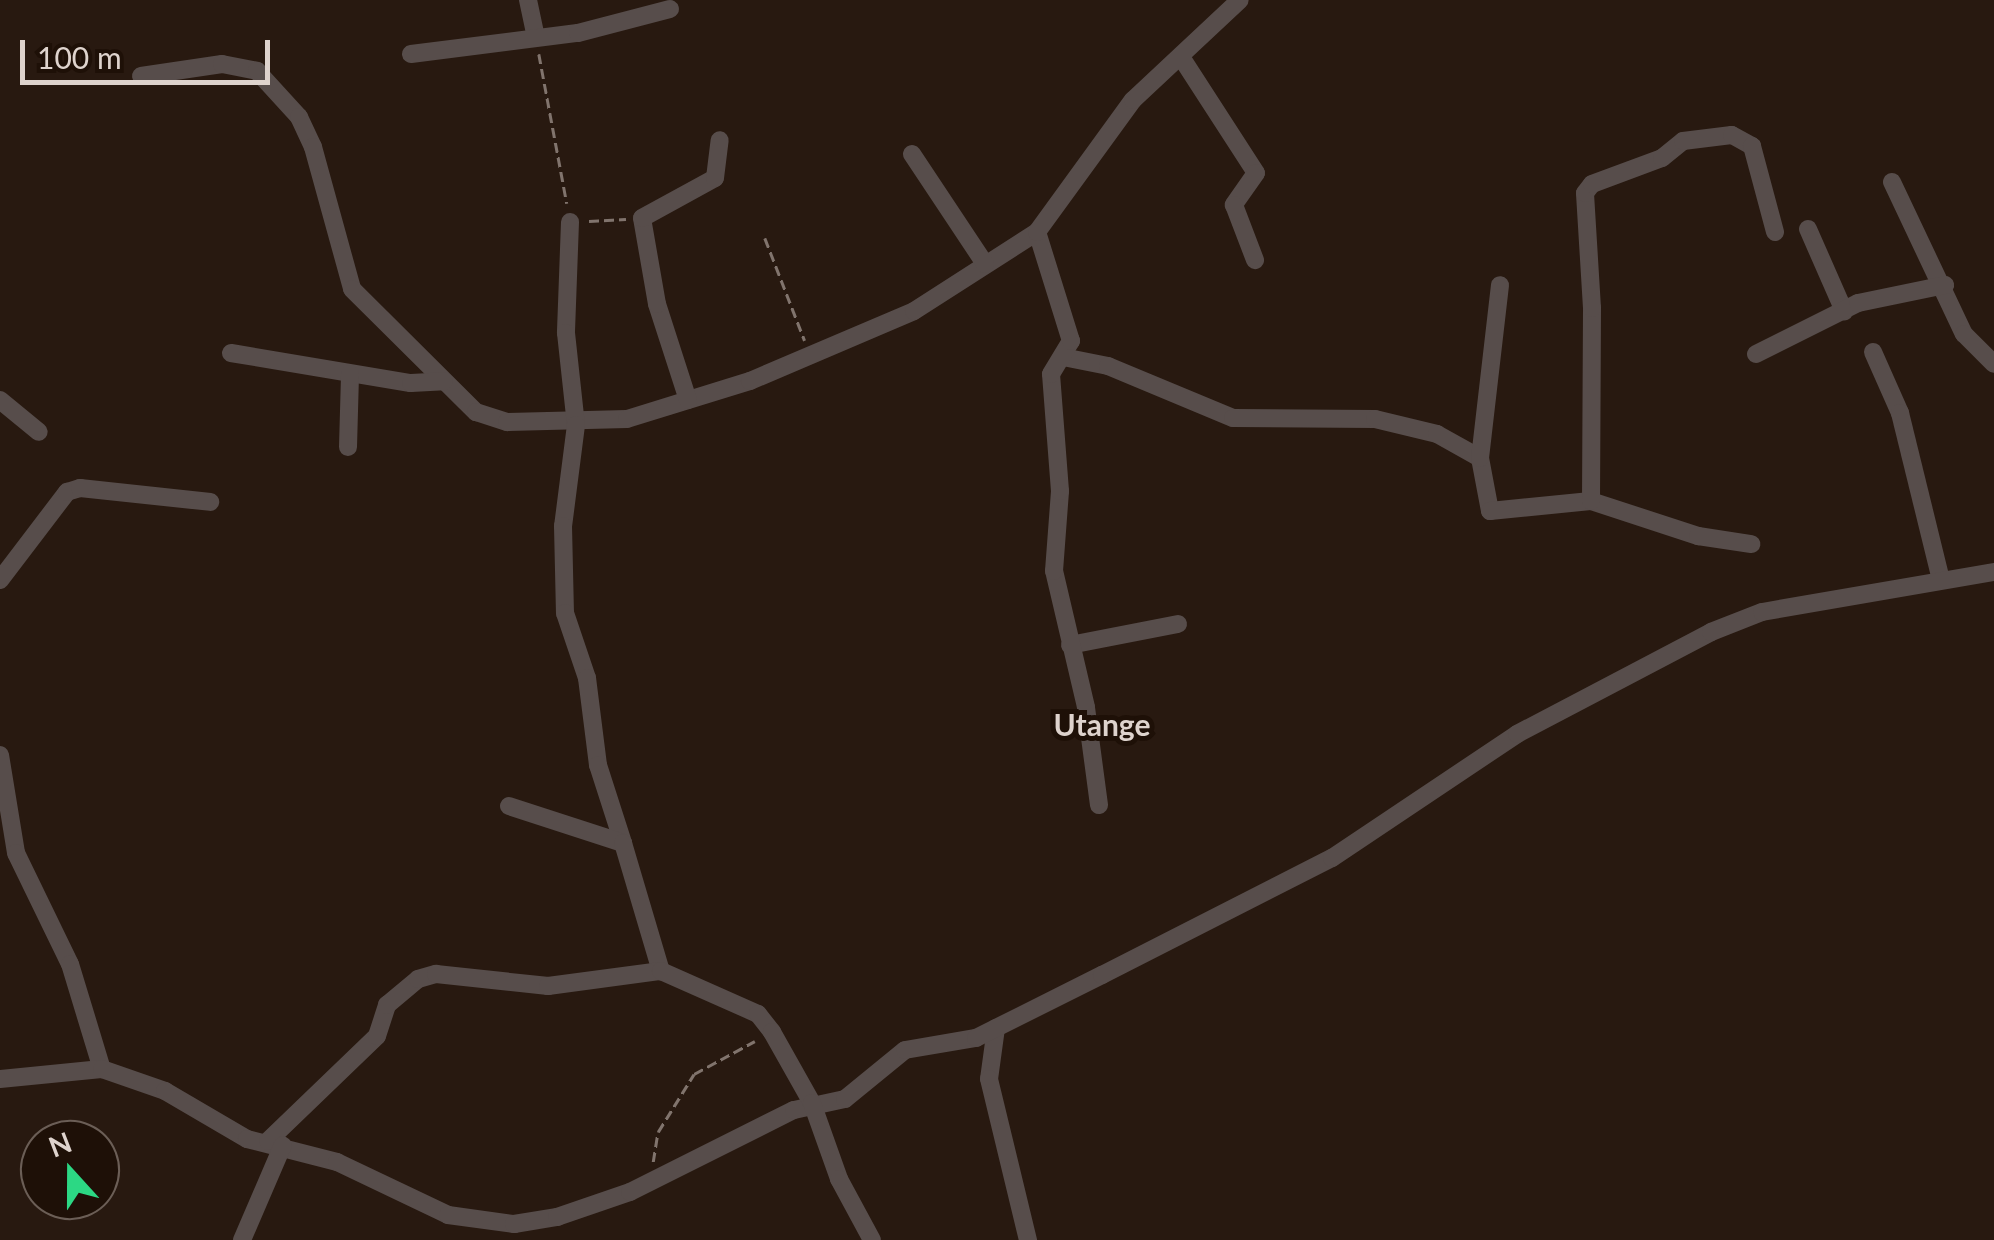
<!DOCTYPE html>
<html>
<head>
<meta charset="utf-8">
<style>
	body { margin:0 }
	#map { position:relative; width:1994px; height:1240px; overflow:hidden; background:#281910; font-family:Lato,sans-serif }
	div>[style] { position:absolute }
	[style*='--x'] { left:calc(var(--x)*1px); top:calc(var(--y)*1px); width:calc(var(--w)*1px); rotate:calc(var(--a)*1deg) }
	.path>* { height:2.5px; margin-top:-1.25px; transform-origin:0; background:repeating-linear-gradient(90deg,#81746d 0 10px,transparent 0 15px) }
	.minor>* { height:18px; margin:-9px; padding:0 9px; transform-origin:9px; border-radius:9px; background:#574d4b }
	span { translate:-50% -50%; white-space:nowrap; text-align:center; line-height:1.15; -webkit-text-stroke:10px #1e1007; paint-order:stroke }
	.quarter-label { font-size:30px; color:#ded3cd; font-weight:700 }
	.north { position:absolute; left:20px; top:1120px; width:100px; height:100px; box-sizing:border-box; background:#1e1007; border:2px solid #6b5e56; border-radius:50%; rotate:339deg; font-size:28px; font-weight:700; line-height:40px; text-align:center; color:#ded3cd }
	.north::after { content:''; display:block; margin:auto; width:35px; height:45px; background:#2cd884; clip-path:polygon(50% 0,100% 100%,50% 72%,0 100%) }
	.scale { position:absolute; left:20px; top:40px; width:250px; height:45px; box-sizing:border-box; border:5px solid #ded3cd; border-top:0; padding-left:12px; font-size:30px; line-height:35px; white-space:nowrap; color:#ded3cd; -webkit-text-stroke:8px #1e1007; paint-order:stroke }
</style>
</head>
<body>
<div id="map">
	<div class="path">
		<div style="--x:539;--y:54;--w:152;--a:79.4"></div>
		<div style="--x:589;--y:221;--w:37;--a:-3"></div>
		<div style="--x:765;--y:238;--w:110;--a:68.8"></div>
		<div style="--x:653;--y:1162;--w:30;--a:-81"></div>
		<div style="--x:658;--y:1132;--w:68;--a:-58.2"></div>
		<div style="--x:694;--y:1074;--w:69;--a:-28.4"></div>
	</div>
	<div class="minor">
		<div style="--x:528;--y:0;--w:38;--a:78"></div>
		<div style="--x:411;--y:54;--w:168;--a:-7.2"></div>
		<div style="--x:578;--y:33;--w:95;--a:-14.6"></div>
		<div style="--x:1181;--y:57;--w:138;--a:57.1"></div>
		<div style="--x:1256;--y:173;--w:39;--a:125"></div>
		<div style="--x:1234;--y:205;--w:59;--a:69.1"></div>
		<div style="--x:141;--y:76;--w:82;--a:-8.4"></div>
		<div style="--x:222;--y:64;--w:36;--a:11"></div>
		<div style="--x:257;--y:71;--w:62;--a:47.6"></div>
		<div style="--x:299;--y:117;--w:33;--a:65"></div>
		<div style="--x:313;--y:147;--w:147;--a:74.6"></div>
		<div style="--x:352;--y:289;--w:175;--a:44.8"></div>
		<div style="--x:476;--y:412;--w:33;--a:18"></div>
		<div style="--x:507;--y:422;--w:120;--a:-1.4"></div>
		<div style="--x:627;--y:419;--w:129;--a:-17.2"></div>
		<div style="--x:750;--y:381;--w:178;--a:-23.1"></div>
		<div style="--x:914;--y:311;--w:146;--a:-32.7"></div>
		<div style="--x:912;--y:154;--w:132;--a:56.4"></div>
		<div style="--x:1892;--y:182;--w:168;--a:64.7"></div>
		<div style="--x:1964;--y:334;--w:42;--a:45"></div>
		<div style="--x:570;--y:222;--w:111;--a:92.1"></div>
		<div style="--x:566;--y:333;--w:93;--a:83.8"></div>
		<div style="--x:576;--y:425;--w:102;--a:97.3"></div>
		<div style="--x:563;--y:526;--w:87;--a:88.7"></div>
		<div style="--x:565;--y:613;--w:69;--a:71.3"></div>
		<div style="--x:587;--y:678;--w:88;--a:82.8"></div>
		<div style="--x:598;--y:765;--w:82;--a:72.2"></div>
		<div style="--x:1808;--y:229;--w:90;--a:66.3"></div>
		<div style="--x:1873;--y:352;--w:67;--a:66.1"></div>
		<div style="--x:1900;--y:413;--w:172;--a:76.2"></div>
		<div style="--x:231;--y:353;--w:182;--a:9.5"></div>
		<div style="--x:411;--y:383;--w:33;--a:-3"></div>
		<div style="--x:1756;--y:354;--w:114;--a:-26.6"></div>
		<div style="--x:1858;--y:303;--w:89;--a:-11.7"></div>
		<div style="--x:1063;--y:357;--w:46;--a:11.3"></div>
		<div style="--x:1108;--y:366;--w:135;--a:22.6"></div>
		<div style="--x:1233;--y:418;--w:142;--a:0.4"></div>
		<div style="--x:1375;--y:419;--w:64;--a:13.6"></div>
		<div style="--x:1437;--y:434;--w:49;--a:29.2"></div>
		<div style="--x:1480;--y:458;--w:54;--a:79.3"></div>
		<div style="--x:1490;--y:511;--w:101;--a:-5.7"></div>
		<div style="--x:1591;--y:501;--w:113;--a:18.1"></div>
		<div style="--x:1698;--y:536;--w:54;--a:8.6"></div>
		<div style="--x:0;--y:400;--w:50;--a:39.4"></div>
		<div style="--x:688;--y:400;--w:101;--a:-107.9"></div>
		<div style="--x:657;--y:304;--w:87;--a:-99.9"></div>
		<div style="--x:642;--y:218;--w:83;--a:-28.7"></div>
		<div style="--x:715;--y:178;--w:38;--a:-83"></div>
		<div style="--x:348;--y:447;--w:73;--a:-88.4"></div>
		<div style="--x:1480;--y:458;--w:174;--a:-83.4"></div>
		<div style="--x:1591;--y:501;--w:193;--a:-89.7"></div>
		<div style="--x:1592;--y:308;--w:115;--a:-93.5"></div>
		<div style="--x:1585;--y:193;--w:11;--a:-52"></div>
		<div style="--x:1592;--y:184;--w:75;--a:-20.4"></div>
		<div style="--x:1662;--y:158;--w:27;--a:-39"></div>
		<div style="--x:1683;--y:141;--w:49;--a:-7"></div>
		<div style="--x:1732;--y:135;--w:23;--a:29"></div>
		<div style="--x:1752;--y:146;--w:89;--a:75"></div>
		<div style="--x:0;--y:580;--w:111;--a:-52.7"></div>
		<div style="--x:67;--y:492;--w:14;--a:-17"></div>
		<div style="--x:80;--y:488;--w:131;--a:6.1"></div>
		<div style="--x:1070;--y:645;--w:110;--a:-11"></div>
		<div style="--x:0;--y:755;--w:99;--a:80.7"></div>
		<div style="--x:16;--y:853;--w:123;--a:64.1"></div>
		<div style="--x:70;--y:964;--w:110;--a:73.1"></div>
		<div style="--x:1099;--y:805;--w:99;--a:-97.6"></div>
		<div style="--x:1086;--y:707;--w:140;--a:-103.2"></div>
		<div style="--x:1054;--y:571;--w:80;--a:-85.7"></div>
		<div style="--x:1060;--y:491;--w:117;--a:-94.4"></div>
		<div style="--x:1051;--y:374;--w:39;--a:-59"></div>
		<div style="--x:1071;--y:341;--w:114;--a:-107.3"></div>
		<div style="--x:1037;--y:232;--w:163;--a:-54"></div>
		<div style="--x:1133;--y:100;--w:146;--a:-43.1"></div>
		<div style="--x:509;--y:806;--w:120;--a:18"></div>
		<div style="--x:623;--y:843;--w:134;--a:73.5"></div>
		<div style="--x:996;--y:1028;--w:51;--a:97.8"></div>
		<div style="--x:989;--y:1079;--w:166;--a:76.4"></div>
		<div style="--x:0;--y:1079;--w:102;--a:-5.6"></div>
		<div style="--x:102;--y:1069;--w:67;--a:19.2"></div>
		<div style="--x:165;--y:1091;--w:95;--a:30.3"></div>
		<div style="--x:247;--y:1139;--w:93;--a:14.3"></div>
		<div style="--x:337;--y:1162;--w:123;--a:25.5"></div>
		<div style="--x:448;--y:1215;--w:67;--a:7.8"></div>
		<div style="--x:514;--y:1224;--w:44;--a:-9.2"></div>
		<div style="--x:557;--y:1217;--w:77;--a:-18.9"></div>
		<div style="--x:630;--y:1192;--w:183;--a:-26.6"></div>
		<div style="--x:794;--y:1110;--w:52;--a:-12.2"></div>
		<div style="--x:845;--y:1099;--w:77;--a:-39.2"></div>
		<div style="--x:905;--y:1050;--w:72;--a:-9.6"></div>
		<div style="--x:976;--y:1038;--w:141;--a:-26.6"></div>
		<div style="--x:1102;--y:975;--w:258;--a:-27"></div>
		<div style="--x:1332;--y:858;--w:223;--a:-33.8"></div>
		<div style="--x:1517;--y:734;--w:219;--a:-27.7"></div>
		<div style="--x:1711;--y:632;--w:55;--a:-21.4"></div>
		<div style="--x:1762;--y:612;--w:235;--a:-9.8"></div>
		<div style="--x:268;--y:1141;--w:151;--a:-43.9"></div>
		<div style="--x:377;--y:1036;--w:33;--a:-72"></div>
		<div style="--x:387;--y:1005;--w:40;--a:-40"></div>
		<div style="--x:418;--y:979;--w:19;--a:-16"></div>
		<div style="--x:436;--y:974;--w:113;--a:6.1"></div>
		<div style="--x:548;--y:986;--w:114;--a:-7.6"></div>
		<div style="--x:661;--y:971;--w:106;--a:23.9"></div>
		<div style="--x:758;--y:1014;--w:23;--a:52"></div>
		<div style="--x:772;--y:1032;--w:81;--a:60.6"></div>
		<div style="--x:812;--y:1103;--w:81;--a:70.4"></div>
		<div style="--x:839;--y:1179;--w:69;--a:61.6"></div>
		<div style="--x:242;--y:1240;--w:103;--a:-66.7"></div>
	</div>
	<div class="quarter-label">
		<span style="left:1102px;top:724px">Utange</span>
	</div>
	<div class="north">N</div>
	<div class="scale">100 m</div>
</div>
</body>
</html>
